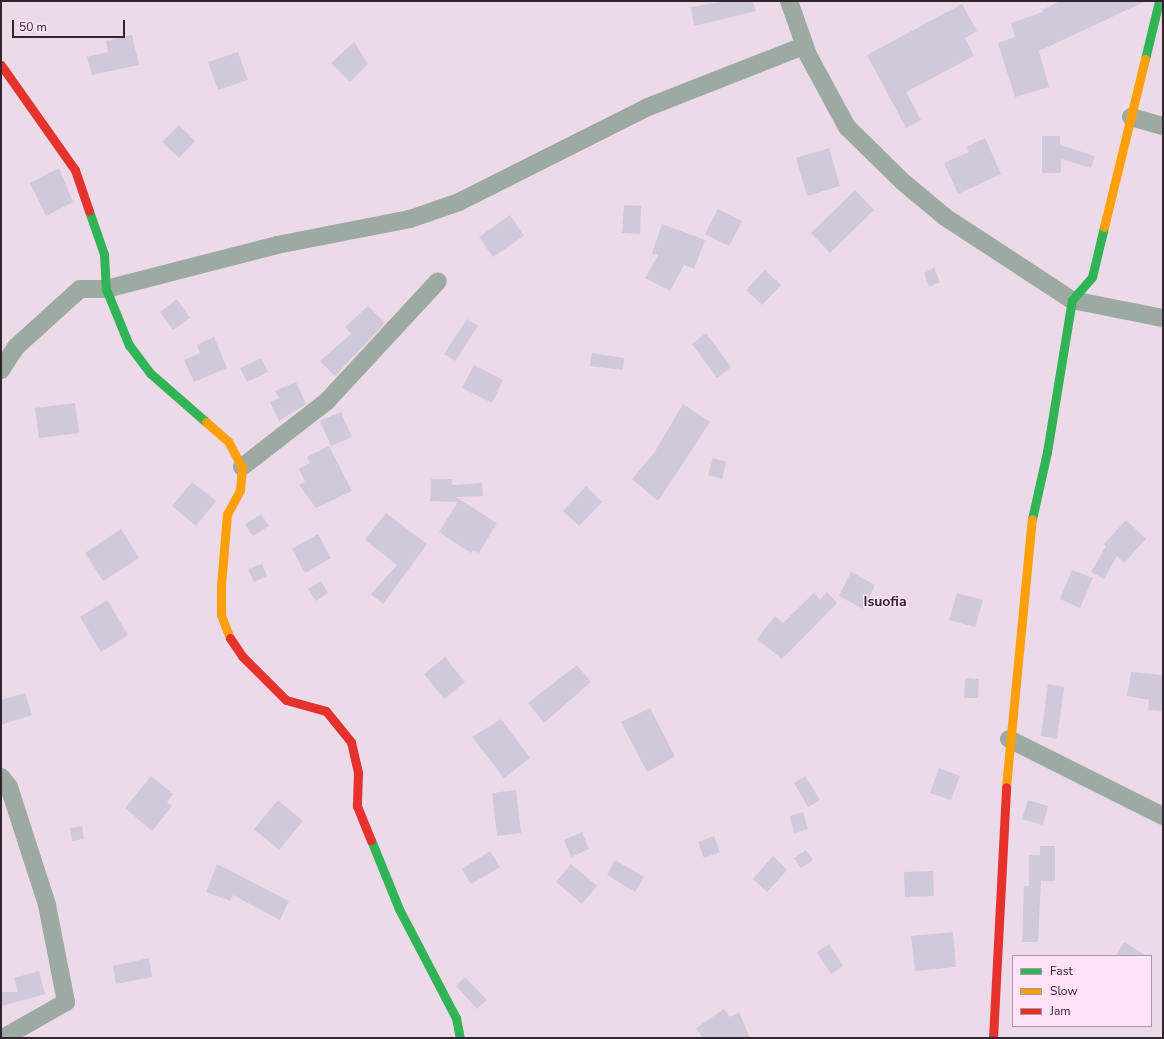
<!DOCTYPE html>
<html>
<head>
<meta charset="utf-8">
<style>
	body { margin:0 }
	#map { position:relative; width:1164px; height:1039px; overflow:hidden; background:#eddae9; font-family:"Nunito Sans",sans-serif }
	div>[style] { position:absolute }
	[style*='--x'] { left:calc(var(--x)*1px); top:calc(var(--y)*1px); width:calc(var(--w)*1px); rotate:calc(var(--a)*1deg) }
	.building>* { inset:0; background:#cfc9db }
	.street>* { height:18px; margin:-9px; padding:0 9px; transform-origin:9px; border-radius:9px; background:#9caaa1 }
	.fast>* { height:9px; margin:-4.5px; padding:0 4.5px; transform-origin:4.5px; border-radius:4.5px; background:#30b455 }
	.slow>* { height:9px; margin:-4.5px; padding:0 4.5px; transform-origin:4.5px; border-radius:4.5px; background:#ff9f0a }
	.jam>* { height:9px; margin:-4.5px; padding:0 4.5px; transform-origin:4.5px; border-radius:4.5px; background:#e5322d }
	span { translate:-50% -50%; white-space:nowrap; text-align:center; line-height:1.15; -webkit-text-stroke:3px #fee2f8; paint-order:stroke }
	.quarter-label { font-size:14px; color:#31242e; font-weight:700 }
	.frame { position:absolute; inset:0; border:2px solid #31242e; pointer-events:none }
	.legend { position:absolute; left:1012px; top:955px; width:140px; height:72px; box-sizing:border-box; background:#fee2f8; border:1px solid #ac96a7; margin:0; padding:5px 7px; list-style:none; font-size:12px; color:#31242e }
	.legend li { display:flex; align-items:center; gap:8px; height:20px }
	.legend b { width:20px; border:1px solid #ac96a7 }
	.scale { position:absolute; left:12px; top:20px; width:113px; height:18px; box-sizing:border-box; border:2px solid #31242e; border-top:0; padding-left:5px; font-size:12px; line-height:14px; white-space:nowrap; color:#31242e; -webkit-text-stroke:3px #fee2f8; paint-order:stroke }
</style>
</head>
<body>
<div id="map">
	<div class="building">
		<div style="clip-path:polygon(728px 1px,752px 1px,756px 11px,694px 26px,691px 7px)"></div>
		<div style="clip-path:polygon(1060px 1px,1146px 1px,1039px 51px,1049px 87px,1015px 97px,998px 43px,1015px 37px,1011px 23px,1043px 12px,1042px 10px)"></div>
		<div style="clip-path:polygon(962px 4px,977px 31px,965px 38px,974px 56px,906px 92px,921px 120px,906px 128px,867px 55px)"></div>
		<div style="clip-path:polygon(132px 35px,139px 65px,92px 75px,87px 57px,108px 52px,106px 41px)"></div>
		<div style="clip-path:polygon(354px 42px,368px 64px,350px 82px,331px 63px)"></div>
		<div style="clip-path:polygon(238px 52px,248px 80px,218px 90px,208px 62px)"></div>
		<div style="clip-path:polygon(179px 125px,195px 141px,179px 158px,162px 142px)"></div>
		<div style="clip-path:polygon(1042px 136px,1060px 136px,1060px 145px,1095px 156px,1091px 168px,1061px 159px,1061px 173px,1042px 173px)"></div>
		<div style="clip-path:polygon(985px 138px,1001px 174px,958px 194px,944px 163px,969px 152px,967px 147px)"></div>
		<div style="clip-path:polygon(829px 148px,840px 186px,807px 196px,796px 158px)"></div>
		<div style="clip-path:polygon(59px 168px,73px 202px,46px 216px,30px 183px)"></div>
		<div style="clip-path:polygon(855px 190px,874px 210px,830px 253px,811px 233px)"></div>
		<div style="clip-path:polygon(624px 205px,641px 206px,640px 234px,622px 233px)"></div>
		<div style="clip-path:polygon(718px 209px,742px 221px,729px 246px,705px 234px)"></div>
		<div style="clip-path:polygon(510px 215px,524px 236px,493px 257px,479px 237px)"></div>
		<div style="clip-path:polygon(662px 224px,705px 240px,694px 269px,684px 265px,670px 291px,645px 278px,658px 255px,652px 253px)"></div>
		<div style="clip-path:polygon(934px 268px,940px 282px,929px 287px,924px 273px)"></div>
		<div style="clip-path:polygon(765px 270px,781px 285px,762px 305px,746px 290px)"></div>
		<div style="clip-path:polygon(177px 299px,190px 318px,173px 330px,160px 312px)"></div>
		<div style="clip-path:polygon(368px 306px,385px 323px,335px 376px,320px 361px,351px 334px,345px 327px)"></div>
		<div style="clip-path:polygon(467px 319px,478px 326px,455px 361px,444px 354px)"></div>
		<div style="clip-path:polygon(706px 333px,731px 367px,717px 378px,692px 344px)"></div>
		<div style="clip-path:polygon(214px 337px,227px 368px,194px 382px,184px 360px,200px 353px,197px 345px)"></div>
		<div style="clip-path:polygon(592px 353px,624px 358px,623px 370px,590px 366px)"></div>
		<div style="clip-path:polygon(261px 358px,268px 372px,247px 382px,240px 368px)"></div>
		<div style="clip-path:polygon(474px 365px,503px 380px,492px 403px,462px 388px)"></div>
		<div style="clip-path:polygon(296px 382px,306px 404px,279px 421px,270px 402px,279px 398px,275px 391px)"></div>
		<div style="clip-path:polygon(75px 403px,79px 433px,39px 438px,35px 408px)"></div>
		<div style="clip-path:polygon(683px 404px,710px 422px,658px 501px,632px 479px,654px 453px)"></div>
		<div style="clip-path:polygon(341px 412px,352px 437px,331px 446px,320px 421px)"></div>
		<div style="clip-path:polygon(329px 446px,352px 491px,316px 508px,299px 485px,305px 482px,299px 469px,310px 463px,307px 457px)"></div>
		<div style="clip-path:polygon(713px 458px,726px 462px,722px 479px,708px 475px)"></div>
		<div style="clip-path:polygon(431px 479px,452px 479px,452px 485px,482px 483px,483px 496px,456px 497px,497px 523px,479px 553px,473px 550px,471px 553px,439px 532px,458px 502px,430px 501px)"></div>
		<div style="clip-path:polygon(192px 482px,216px 501px,196px 526px,172px 506px)"></div>
		<div style="clip-path:polygon(586px 486px,602px 502px,579px 526px,563px 511px)"></div>
		<div style="clip-path:polygon(386px 513px,427px 544px,383px 604px,371px 594px,397px 565px,365px 540px)"></div>
		<div style="clip-path:polygon(261px 514px,269px 526px,253px 536px,245px 524px)"></div>
		<div style="clip-path:polygon(1126px 520px,1146px 539px,1124px 563px,1117px 556px,1104px 579px,1091px 572px,1106px 546px,1104px 544px)"></div>
		<div style="clip-path:polygon(121px 529px,139px 558px,103px 581px,85px 553px)"></div>
		<div style="clip-path:polygon(318px 534px,331px 558px,305px 573px,292px 549px)"></div>
		<div style="clip-path:polygon(262px 564px,267px 576px,254px 582px,248px 569px)"></div>
		<div style="clip-path:polygon(1072px 570px,1093px 578px,1080px 608px,1060px 599px)"></div>
		<div style="clip-path:polygon(851px 572px,875px 585px,863px 609px,839px 596px)"></div>
		<div style="clip-path:polygon(321px 581px,328px 593px,316px 601px,308px 589px)"></div>
		<div style="clip-path:polygon(827px 592px,837px 603px,782px 659px,757px 639px,775px 616px,783px 623px,814px 593px,820px 600px)"></div>
		<div style="clip-path:polygon(957px 593px,983px 600px,975px 627px,949px 620px)"></div>
		<div style="clip-path:polygon(107px 600px,128px 635px,101px 652px,80px 617px)"></div>
		<div style="clip-path:polygon(445px 657px,465px 682px,444px 699px,424px 674px)"></div>
		<div style="clip-path:polygon(577px 665px,591px 682px,544px 723px,528px 703px)"></div>
		<div style="clip-path:polygon(1131px 672px,1163px 675px,1163px 711px,1148px 710px,1149px 700px,1127px 696px)"></div>
		<div style="clip-path:polygon(965px 678px,979px 679px,978px 698px,964px 698px)"></div>
		<div style="clip-path:polygon(1048px 684px,1064px 687px,1057px 739px,1041px 736px)"></div>
		<div style="clip-path:polygon(25px 693px,32px 715px,1px 725px,1px 700px)"></div>
		<div style="clip-path:polygon(650px 708px,675px 757px,647px 772px,621px 722px)"></div>
		<div style="clip-path:polygon(501px 719px,530px 758px,504px 778px,472px 737px)"></div>
		<div style="clip-path:polygon(939px 768px,960px 776px,951px 800px,930px 793px)"></div>
		<div style="clip-path:polygon(151px 776px,173px 794px,167px 802px,172px 806px,152px 831px,125px 808px)"></div>
		<div style="clip-path:polygon(805px 776px,820px 800px,808px 807px,794px 783px)"></div>
		<div style="clip-path:polygon(516px 790px,521px 833px,497px 836px,492px 793px)"></div>
		<div style="clip-path:polygon(278px 800px,303px 821px,279px 850px,254px 829px)"></div>
		<div style="clip-path:polygon(1028px 800px,1048px 806px,1043px 825px,1022px 819px)"></div>
		<div style="clip-path:polygon(803px 812px,808px 829px,794px 833px,790px 816px)"></div>
		<div style="clip-path:polygon(82px 826px,84px 839px,72px 841px,70px 828px)"></div>
		<div style="clip-path:polygon(582px 832px,589px 849px,571px 857px,564px 840px)"></div>
		<div style="clip-path:polygon(714px 836px,720px 852px,704px 858px,698px 842px)"></div>
		<div style="clip-path:polygon(1040px 846px,1055px 846px,1055px 881px,1041px 881px,1038px 942px,1022px 942px,1024px 886px,1029px 886px,1029px 855px,1040px 855px)"></div>
		<div style="clip-path:polygon(806px 850px,813px 860px,801px 868px,794px 858px)"></div>
		<div style="clip-path:polygon(490px 851px,500px 867px,471px 884px,462px 869px)"></div>
		<div style="clip-path:polygon(773px 856px,787px 870px,767px 892px,753px 879px)"></div>
		<div style="clip-path:polygon(615px 860px,644px 877px,635px 892px,607px 875px)"></div>
		<div style="clip-path:polygon(217px 864px,289px 901px,280px 920px,233px 895px,230px 901px,206px 892px)"></div>
		<div style="clip-path:polygon(571px 864px,597px 886px,582px 904px,556px 882px)"></div>
		<div style="clip-path:polygon(933px 871px,934px 896px,905px 897px,904px 872px)"></div>
		<div style="clip-path:polygon(953px 932px,956px 967px,915px 971px,911px 936px)"></div>
		<div style="clip-path:polygon(1124px 942px,1147px 956px,1116px 956px)"></div>
		<div style="clip-path:polygon(829px 944px,843px 966px,831px 974px,817px 952px)"></div>
		<div style="clip-path:polygon(149px 958px,152px 977px,116px 984px,113px 966px)"></div>
		<div style="clip-path:polygon(39px 971px,45px 994px,2px 1006px,2px 992px,18px 992px,14px 978px)"></div>
		<div style="clip-path:polygon(465px 977px,487px 1000px,477px 1009px,456px 986px)"></div>
		<div style="clip-path:polygon(724px 1009px,730px 1017px,739px 1012px,750px 1038px,703px 1038px,696px 1028px)"></div>
	</div>
	<div class="street">
		<div style="--x:789;--y:1;--w:57;--a:70.6"></div>
		<div style="--x:808;--y:55;--w:82;--a:61.6"></div>
		<div style="--x:847;--y:127;--w:78;--a:44.5"></div>
		<div style="--x:903;--y:182;--w:55;--a:39.8"></div>
		<div style="--x:945;--y:217;--w:152;--a:33.2"></div>
		<div style="--x:1072;--y:300;--w:93;--a:11.2"></div>
		<div style="--x:1131;--y:117;--w:33;--a:16"></div>
		<div style="--x:1;--y:370;--w:27;--a:-57"></div>
		<div style="--x:16;--y:347;--w:86;--a:-42.2"></div>
		<div style="--x:80;--y:289;--w:26;--a:0"></div>
		<div style="--x:106;--y:289;--w:177;--a:-14.4"></div>
		<div style="--x:277;--y:245;--w:136;--a:-11.1"></div>
		<div style="--x:410;--y:219;--w:52;--a:-19.1"></div>
		<div style="--x:459;--y:202;--w:212;--a:-26.7"></div>
		<div style="--x:648;--y:107;--w:168;--a:-21.4"></div>
		<div style="--x:242;--y:467;--w:108;--a:-37.8"></div>
		<div style="--x:327;--y:401;--w:163;--a:-47.2"></div>
		<div style="--x:1009;--y:739;--w:172;--a:26.6"></div>
		<div style="--x:1;--y:777;--w:13;--a:51"></div>
		<div style="--x:9;--y:787;--w:124;--a:72.1"></div>
		<div style="--x:47;--y:905;--w:99;--a:78.9"></div>
		<div style="--x:66;--y:1002;--w:73;--a:150.3"></div>
	</div>
	<div class="fast">
		<div style="--x:1145;--y:59;--w:60;--a:-76.4"></div>
		<div style="--x:89;--y:211;--w:46;--a:70.8"></div>
		<div style="--x:104;--y:254;--w:35;--a:87"></div>
		<div style="--x:106;--y:289;--w:61;--a:67.7"></div>
		<div style="--x:129;--y:345;--w:35;--a:53"></div>
		<div style="--x:150;--y:373;--w:74;--a:41.2"></div>
		<div style="--x:1032;--y:519;--w:69;--a:-77.4"></div>
		<div style="--x:1047;--y:452;--w:154;--a:-80.7"></div>
		<div style="--x:1072;--y:300;--w:30;--a:-49"></div>
		<div style="--x:1092;--y:277;--w:51;--a:-76.5"></div>
		<div style="--x:371;--y:840;--w:74;--a:67.9"></div>
		<div style="--x:399;--y:909;--w:123;--a:62.4"></div>
		<div style="--x:456;--y:1018;--w:20;--a:79"></div>
	</div>
	<div class="slow">
		<div style="--x:1104;--y:227;--w:173;--a:-76.3"></div>
		<div style="--x:206;--y:422;--w:29;--a:41"></div>
		<div style="--x:228;--y:441;--w:30;--a:62"></div>
		<div style="--x:242;--y:467;--w:23;--a:95"></div>
		<div style="--x:240;--y:490;--w:27;--a:118"></div>
		<div style="--x:227;--y:514;--w:71;--a:94.8"></div>
		<div style="--x:221;--y:585;--w:30;--a:90"></div>
		<div style="--x:221;--y:615;--w:25;--a:69"></div>
		<div style="--x:1006;--y:787;--w:269;--a:-84.5"></div>
	</div>
	<div class="jam">
		<div style="--x:1;--y:65;--w:128;--a:54.8"></div>
		<div style="--x:75;--y:170;--w:43;--a:71.1"></div>
		<div style="--x:230;--y:638;--w:22;--a:56"></div>
		<div style="--x:242;--y:656;--w:62;--a:45"></div>
		<div style="--x:286;--y:700;--w:41;--a:15.4"></div>
		<div style="--x:326;--y:711;--w:40;--a:51"></div>
		<div style="--x:351;--y:742;--w:32;--a:77"></div>
		<div style="--x:358;--y:773;--w:33;--a:92"></div>
		<div style="--x:357;--y:806;--w:37;--a:68"></div>
		<div style="--x:993;--y:1038;--w:251;--a:-87"></div>
	</div>
	<div class="quarter-label">
		<span style="left:885px;top:602px">Isuofia</span>
	</div>
	<div class="frame"></div>
	<ul class="legend">
	<li><b style="height:5px;background:#30b455"></b>Fast</li>
	<li><b style="height:5px;background:#ff9f0a"></b>Slow</li>
	<li><b style="height:5px;background:#e5322d"></b>Jam</li>
	</ul>
	<div class="scale">50 m</div>
</div>
</body>
</html>
